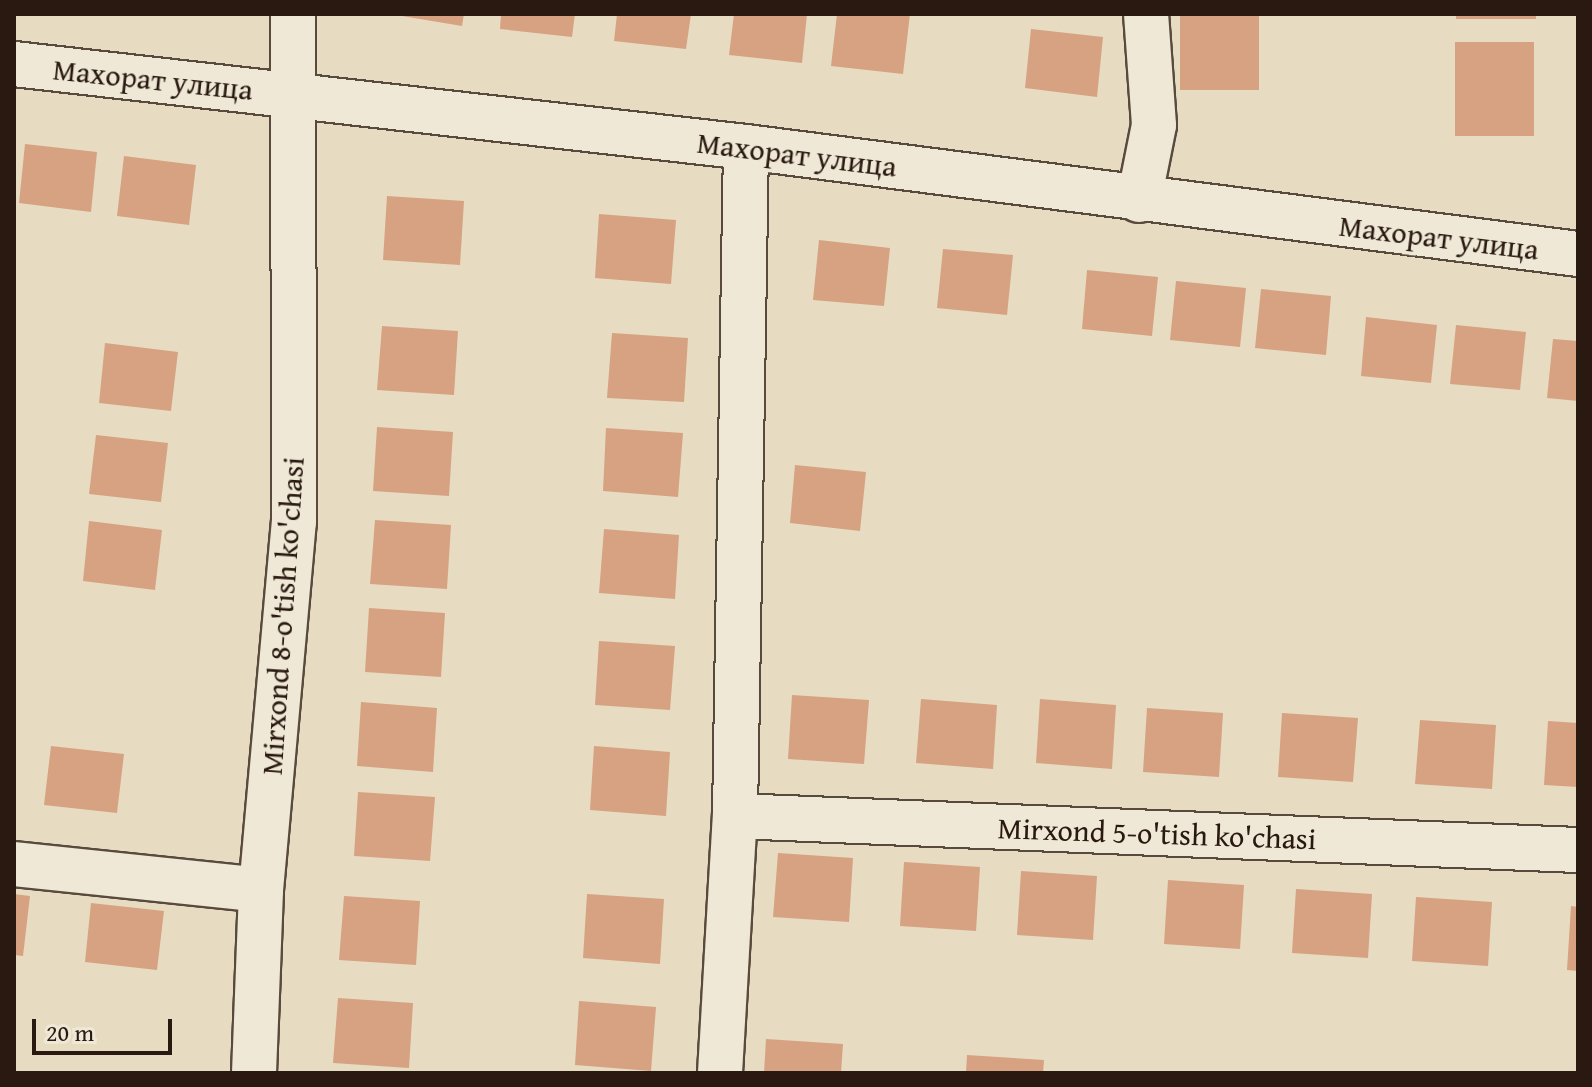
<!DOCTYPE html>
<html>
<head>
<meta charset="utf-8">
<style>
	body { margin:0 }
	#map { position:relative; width:1592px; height:1087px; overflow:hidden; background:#e7dcc2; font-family:"Gentium Book Plus",serif }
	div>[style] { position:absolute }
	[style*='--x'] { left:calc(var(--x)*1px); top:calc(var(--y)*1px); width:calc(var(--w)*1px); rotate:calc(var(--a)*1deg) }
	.building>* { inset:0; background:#d6a282 }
	.roads { filter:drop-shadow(2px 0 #584a3c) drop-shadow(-2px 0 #584a3c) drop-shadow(0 2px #584a3c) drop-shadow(0 -2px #584a3c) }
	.minor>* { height:44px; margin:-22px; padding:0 22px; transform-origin:22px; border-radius:22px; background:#efe8d7 }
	span { translate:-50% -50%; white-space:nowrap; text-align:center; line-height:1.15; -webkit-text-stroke:7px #efe8d7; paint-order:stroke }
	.street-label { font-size:30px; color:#291910 }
	.frame { position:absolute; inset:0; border:16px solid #291910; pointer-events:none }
	.scale { position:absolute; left:32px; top:1019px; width:140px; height:36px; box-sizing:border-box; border:4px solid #291910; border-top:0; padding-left:10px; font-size:24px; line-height:28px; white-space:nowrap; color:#291910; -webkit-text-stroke:6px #efe8d7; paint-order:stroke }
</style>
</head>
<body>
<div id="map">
	<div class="building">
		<div style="clip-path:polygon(390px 14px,464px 14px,462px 26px)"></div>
		<div style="clip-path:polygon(501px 14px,575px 14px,572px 37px,500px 29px)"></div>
		<div style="clip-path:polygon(617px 14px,691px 14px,686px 49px,614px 41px)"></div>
		<div style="clip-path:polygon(734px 14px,807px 14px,802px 63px,729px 55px)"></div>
		<div style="clip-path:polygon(837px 14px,910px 14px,903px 74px,831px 66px)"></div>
		<div style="clip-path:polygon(1180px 14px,1259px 14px,1259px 90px,1180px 90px)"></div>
		<div style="clip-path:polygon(1456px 14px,1536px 14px,1536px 19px,1456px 19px)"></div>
		<div style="clip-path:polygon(1031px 29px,1103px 37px,1097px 97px,1025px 88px)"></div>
		<div style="clip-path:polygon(1455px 42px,1534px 42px,1534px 136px,1455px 136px)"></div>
		<div style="clip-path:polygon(25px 144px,97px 152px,91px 212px,19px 203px)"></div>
		<div style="clip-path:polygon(124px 156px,196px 165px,189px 225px,117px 216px)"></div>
		<div style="clip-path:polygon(387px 196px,464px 201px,460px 265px,383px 260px)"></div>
		<div style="clip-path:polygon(599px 214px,676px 220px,671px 284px,595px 278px)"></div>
		<div style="clip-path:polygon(819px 240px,890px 248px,884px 306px,813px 300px)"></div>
		<div style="clip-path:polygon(943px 249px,1013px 255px,1007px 315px,937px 308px)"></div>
		<div style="clip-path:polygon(1087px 270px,1158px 277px,1152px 336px,1082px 329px)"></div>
		<div style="clip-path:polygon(1176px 281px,1246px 288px,1240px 347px,1170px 340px)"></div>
		<div style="clip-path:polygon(1261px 289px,1331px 296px,1326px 355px,1255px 348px)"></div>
		<div style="clip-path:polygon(1366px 317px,1437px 325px,1431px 383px,1361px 376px)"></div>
		<div style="clip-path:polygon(1456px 325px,1526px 332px,1520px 390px,1450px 384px)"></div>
		<div style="clip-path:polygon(382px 326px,458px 331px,454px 395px,377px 390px)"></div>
		<div style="clip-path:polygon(612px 333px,688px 338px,684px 402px,607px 398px)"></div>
		<div style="clip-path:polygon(1553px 339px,1578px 341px,1578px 401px,1547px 398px)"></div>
		<div style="clip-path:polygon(105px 343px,178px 352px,171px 411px,99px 403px)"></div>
		<div style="clip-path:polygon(377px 427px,453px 432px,449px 496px,373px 491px)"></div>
		<div style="clip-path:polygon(606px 428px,683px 433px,678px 497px,603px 491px)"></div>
		<div style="clip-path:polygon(96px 435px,168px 443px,161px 502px,89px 494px)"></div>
		<div style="clip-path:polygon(795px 465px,866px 472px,860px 531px,790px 523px)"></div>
		<div style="clip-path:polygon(375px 520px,451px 525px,447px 589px,370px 584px)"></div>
		<div style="clip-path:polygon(89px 521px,162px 530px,155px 590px,83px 581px)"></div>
		<div style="clip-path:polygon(604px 529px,679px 535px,675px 599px,599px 593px)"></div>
		<div style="clip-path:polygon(369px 608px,445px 613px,441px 677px,365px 672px)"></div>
		<div style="clip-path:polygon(599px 641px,675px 646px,670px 710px,595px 705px)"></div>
		<div style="clip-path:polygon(792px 695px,869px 700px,864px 764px,788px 759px)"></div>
		<div style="clip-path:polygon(921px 699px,997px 705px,993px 769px,916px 763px)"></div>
		<div style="clip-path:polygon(1040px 699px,1116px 705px,1112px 769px,1036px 763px)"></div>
		<div style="clip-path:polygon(361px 702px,437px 708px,433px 772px,357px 766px)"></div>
		<div style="clip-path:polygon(1147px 708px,1223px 713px,1219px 777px,1143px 772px)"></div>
		<div style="clip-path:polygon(1282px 713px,1358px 718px,1353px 782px,1278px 777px)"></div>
		<div style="clip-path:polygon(1420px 720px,1496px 725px,1492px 789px,1415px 784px)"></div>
		<div style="clip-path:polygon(1548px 721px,1578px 723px,1578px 787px,1544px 785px)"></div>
		<div style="clip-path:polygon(51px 746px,124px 754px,117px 813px,44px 805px)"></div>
		<div style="clip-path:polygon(594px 746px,670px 752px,666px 816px,590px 810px)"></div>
		<div style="clip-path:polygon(358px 792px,435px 797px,430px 861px,354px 856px)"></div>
		<div style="clip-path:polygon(778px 853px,853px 858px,849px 922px,773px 917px)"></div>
		<div style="clip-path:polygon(904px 862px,980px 867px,976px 931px,900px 926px)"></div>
		<div style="clip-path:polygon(1021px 871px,1097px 876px,1093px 940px,1017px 935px)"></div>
		<div style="clip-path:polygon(1168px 880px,1244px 885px,1240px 949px,1164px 944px)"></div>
		<div style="clip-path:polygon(1296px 889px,1372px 894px,1368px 958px,1292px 953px)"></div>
		<div style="clip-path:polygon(14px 894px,30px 896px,23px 956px,14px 955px)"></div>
		<div style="clip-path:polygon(587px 894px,664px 899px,660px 964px,583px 958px)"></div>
		<div style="clip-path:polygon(344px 896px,420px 901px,416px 965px,339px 960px)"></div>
		<div style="clip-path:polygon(1416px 897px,1492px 902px,1488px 966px,1412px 961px)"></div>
		<div style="clip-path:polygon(91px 903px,164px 911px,157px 970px,85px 962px)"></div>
		<div style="clip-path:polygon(1571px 906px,1578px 907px,1578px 971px,1567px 970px)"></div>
		<div style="clip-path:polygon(338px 998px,413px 1003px,409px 1068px,333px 1063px)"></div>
		<div style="clip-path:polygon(579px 1001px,656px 1007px,651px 1071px,575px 1065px)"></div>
		<div style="clip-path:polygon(766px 1039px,843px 1044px,841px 1073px,764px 1073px)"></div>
		<div style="clip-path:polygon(967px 1055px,1044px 1060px,1043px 1073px,966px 1073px)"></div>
	</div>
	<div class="roads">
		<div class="minor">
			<div style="--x:14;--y:64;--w:737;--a:6.47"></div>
			<div style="--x:746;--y:147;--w:839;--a:7.33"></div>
			<div style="--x:1139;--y:200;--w:76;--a:-78.7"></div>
			<div style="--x:1154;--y:125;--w:111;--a:-94.1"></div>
			<div style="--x:735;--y:816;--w:844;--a:2.31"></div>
			<div style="--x:14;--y:864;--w:248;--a:6"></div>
			<div style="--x:254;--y:1073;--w:183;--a:-87.8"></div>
			<div style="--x:261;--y:890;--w:369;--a:-84.9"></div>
			<div style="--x:294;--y:522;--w:508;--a:-90.11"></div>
			<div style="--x:720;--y:1073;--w:257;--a:-86.7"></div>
			<div style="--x:735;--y:816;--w:669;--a:-89.06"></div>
		</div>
	</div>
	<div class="street-label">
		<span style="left:153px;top:79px;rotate:6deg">Махорат улица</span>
		<span style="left:797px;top:154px;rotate:7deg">Махорат улица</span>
		<span style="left:1439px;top:237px;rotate:7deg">Махорат улица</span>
		<span style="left:282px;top:616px;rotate:-86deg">Mirxond 8-o'tish ko'chasi</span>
		<span style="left:1157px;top:833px;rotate:2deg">Mirxond 5-o'tish ko'chasi</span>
	</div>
	<div class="frame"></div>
	<div class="scale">20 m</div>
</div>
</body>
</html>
